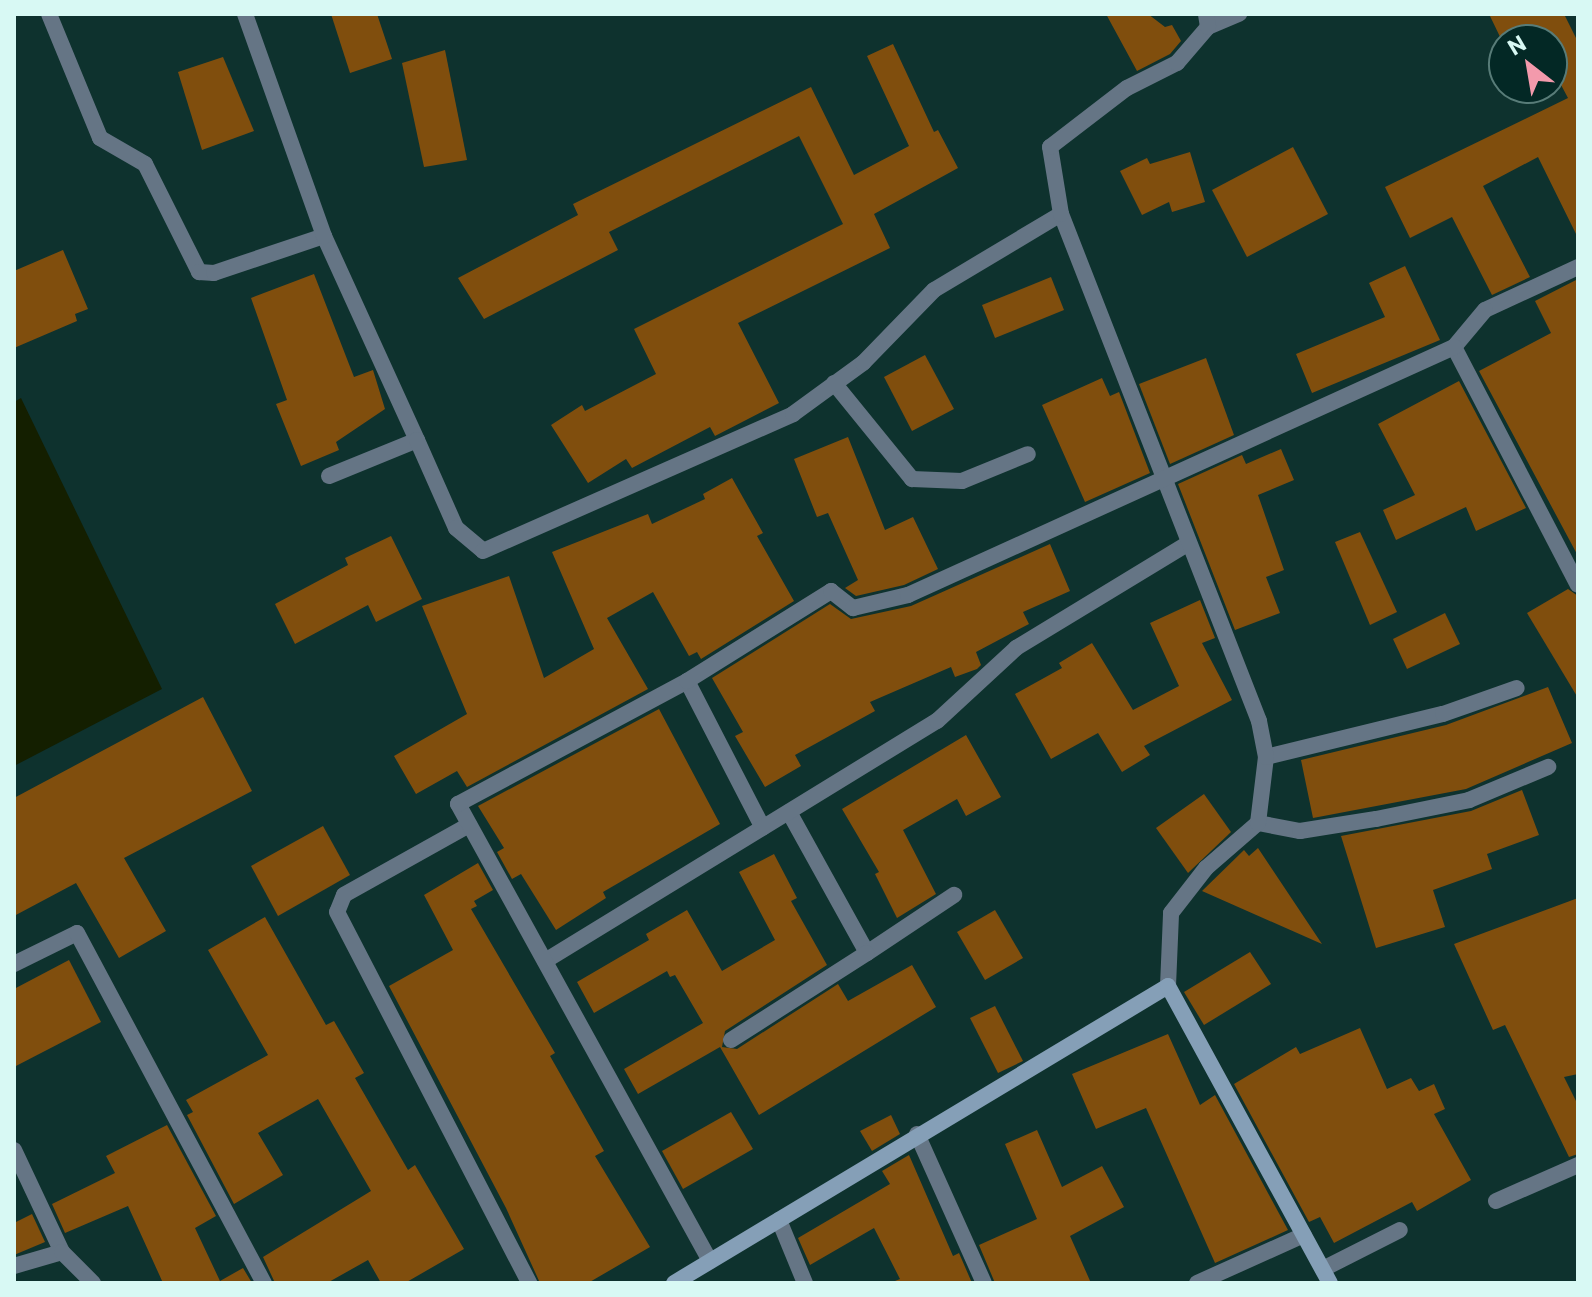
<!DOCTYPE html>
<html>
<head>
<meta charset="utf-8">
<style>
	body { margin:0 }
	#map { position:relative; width:1592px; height:1297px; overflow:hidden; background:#0e322e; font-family:Commissioner,sans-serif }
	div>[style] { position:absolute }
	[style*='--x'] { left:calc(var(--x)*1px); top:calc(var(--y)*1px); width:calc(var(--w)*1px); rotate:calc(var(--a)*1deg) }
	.water>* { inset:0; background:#141f00 }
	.building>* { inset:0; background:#804e0d }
	.street>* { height:16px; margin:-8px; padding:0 8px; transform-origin:8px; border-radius:8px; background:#657585 }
	.secondary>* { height:16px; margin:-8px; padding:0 8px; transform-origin:8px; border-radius:8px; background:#859fb7 }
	span { translate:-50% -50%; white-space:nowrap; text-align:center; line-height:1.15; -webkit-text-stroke:6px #032825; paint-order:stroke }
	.frame { position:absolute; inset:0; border:16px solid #d8f9f4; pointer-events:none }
	.north { position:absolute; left:1488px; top:24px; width:80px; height:80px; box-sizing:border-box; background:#032825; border:2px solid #587c78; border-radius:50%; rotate:329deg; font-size:22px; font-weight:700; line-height:32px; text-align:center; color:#d8f9f4 }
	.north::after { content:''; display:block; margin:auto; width:28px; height:36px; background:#f39aac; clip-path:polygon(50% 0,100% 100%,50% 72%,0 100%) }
</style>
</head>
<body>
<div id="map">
	<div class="water">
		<div style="clip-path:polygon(21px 398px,162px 689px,14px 766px,14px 402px)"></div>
	</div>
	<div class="building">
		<div style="clip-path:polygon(331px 14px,377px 14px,392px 59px,350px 73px)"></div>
		<div style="clip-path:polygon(1106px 14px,1148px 14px,1165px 27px,1172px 25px,1181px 41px,1170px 54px,1137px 71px)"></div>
		<div style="clip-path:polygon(1489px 14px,1564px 14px,1578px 42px,1578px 238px,1538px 157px,1483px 186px,1530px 277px,1492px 295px,1452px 217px,1410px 238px,1385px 187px,1568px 98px,1552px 68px,1552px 40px,1504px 40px,1504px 45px)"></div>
		<div style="clip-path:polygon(893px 44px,934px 132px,938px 130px,958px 168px,874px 214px,890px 248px,738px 323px,779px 403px,715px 436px,710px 427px,632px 468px,626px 459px,588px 483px,551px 425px,582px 405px,585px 411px,656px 374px,634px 329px,843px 224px,799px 136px,609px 232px,618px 250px,484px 319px,458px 278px,578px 215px,573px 204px,811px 87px,854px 175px,909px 146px,867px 56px)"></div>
		<div style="clip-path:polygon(445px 50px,467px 160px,424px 167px,402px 63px)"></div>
		<div style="clip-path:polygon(223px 57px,254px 131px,202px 150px,178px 72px)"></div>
		<div style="clip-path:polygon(1293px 147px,1328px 214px,1247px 257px,1212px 190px)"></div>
		<div style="clip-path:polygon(1190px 152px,1205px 202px,1172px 212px,1169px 202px,1142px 215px,1120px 171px,1147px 158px,1150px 164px)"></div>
		<div style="clip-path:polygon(63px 250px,88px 309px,75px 314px,77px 321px,14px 348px,14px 271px)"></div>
		<div style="clip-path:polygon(1405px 266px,1440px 340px,1312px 393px,1296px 354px,1385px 317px,1369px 283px)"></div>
		<div style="clip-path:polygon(314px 274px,354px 377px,373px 370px,385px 409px,336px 442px,339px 450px,301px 466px,276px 404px,287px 400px,251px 298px)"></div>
		<div style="clip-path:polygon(1051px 277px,1064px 310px,995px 338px,982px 305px)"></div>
		<div style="clip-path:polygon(1578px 279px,1578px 556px,1479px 371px,1551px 333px,1535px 301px)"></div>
		<div style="clip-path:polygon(925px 355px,954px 409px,912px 431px,884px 377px)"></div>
		<div style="clip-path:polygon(1206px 358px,1234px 435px,1170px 464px,1139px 384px)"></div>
		<div style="clip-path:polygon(1102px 378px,1110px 396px,1119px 392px,1150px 473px,1085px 502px,1042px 405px)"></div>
		<div style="clip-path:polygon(1459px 381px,1526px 508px,1476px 531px,1466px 507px,1396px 540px,1383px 510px,1415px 495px,1378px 424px)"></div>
		<div style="clip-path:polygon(848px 437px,885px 530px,913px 517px,938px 569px,904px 585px,856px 596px,845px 588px,858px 580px,828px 513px,817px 517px,794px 459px)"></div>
		<div style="clip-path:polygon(1281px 449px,1294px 480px,1258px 495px,1284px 570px,1266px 577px,1280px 613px,1235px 630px,1178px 484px,1242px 455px,1246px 464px)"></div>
		<div style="clip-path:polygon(732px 478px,763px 533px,757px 536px,794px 601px,701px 659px,697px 652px,689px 656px,653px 592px,607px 618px,648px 689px,467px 787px,457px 771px,416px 794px,394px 756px,467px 714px,422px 606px,509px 576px,544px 678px,594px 649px,552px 552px,648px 514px,652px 524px,705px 499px,703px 494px)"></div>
		<div style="clip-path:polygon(1360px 532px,1397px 612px,1370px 625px,1335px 542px)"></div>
		<div style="clip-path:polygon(391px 536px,422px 599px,376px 622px,368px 605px,295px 644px,275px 604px,348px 565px,345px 558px)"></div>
		<div style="clip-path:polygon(1050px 544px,1070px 591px,1023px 612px,1029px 624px,976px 652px,981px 665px,977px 669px,955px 677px,951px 667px,870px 702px,875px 711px,795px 755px,801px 766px,765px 787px,735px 736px,743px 732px,712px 678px,830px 604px,851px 619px,911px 606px)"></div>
		<div style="clip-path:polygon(1568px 589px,1578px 596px,1578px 698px,1527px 613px)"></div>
		<div style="clip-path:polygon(1200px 600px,1215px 638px,1202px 643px,1232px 700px,1144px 746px,1150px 755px,1122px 772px,1098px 733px,1051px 759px,1015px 694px,1062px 668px,1059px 663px,1092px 643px,1133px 710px,1179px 686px,1150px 623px)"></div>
		<div style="clip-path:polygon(1445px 613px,1460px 644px,1407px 669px,1393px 639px)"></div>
		<div style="clip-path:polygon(1548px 687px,1572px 743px,1466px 789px,1313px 818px,1301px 760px,1446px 725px)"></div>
		<div style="clip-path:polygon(203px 697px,252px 791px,124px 858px,166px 931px,119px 958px,76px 883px,14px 916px,14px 798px)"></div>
		<div style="clip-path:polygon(659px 709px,720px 824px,603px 892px,606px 898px,556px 930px,521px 874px,512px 879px,497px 852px,504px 848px,478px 806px)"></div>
		<div style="clip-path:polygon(966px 735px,1001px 797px,966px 816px,957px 799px,903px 830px,936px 894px,897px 918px,875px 874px,879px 872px,842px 809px)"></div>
		<div style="clip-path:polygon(1522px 790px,1539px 835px,1487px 854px,1492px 869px,1433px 890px,1445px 927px,1376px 948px,1341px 836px,1471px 811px)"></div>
		<div style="clip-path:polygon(1204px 794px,1231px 832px,1188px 873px,1156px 828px)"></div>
		<div style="clip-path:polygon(323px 826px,350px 875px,278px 916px,251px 866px)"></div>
		<div style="clip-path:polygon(1258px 848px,1322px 944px,1202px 891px,1244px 850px,1249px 856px)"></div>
		<div style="clip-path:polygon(774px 854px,797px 898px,791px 901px,827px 965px,725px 1031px,722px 1047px,737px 1049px,838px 984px,848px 1001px,912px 965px,936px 1007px,759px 1115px,720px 1047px,638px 1094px,624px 1069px,703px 1023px,675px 975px,670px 977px,667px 971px,594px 1013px,577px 982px,649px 940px,646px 934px,687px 910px,722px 971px,775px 940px,739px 872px)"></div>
		<div style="clip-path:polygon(478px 863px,493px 890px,474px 901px,477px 906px,471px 909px,555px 1053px,550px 1056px,604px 1151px,595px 1156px,650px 1247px,588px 1283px,540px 1283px,506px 1208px,389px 986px,453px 950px,424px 895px)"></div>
		<div style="clip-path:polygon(1578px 898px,1578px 1074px,1564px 1077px,1578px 1105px,1578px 1154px,1569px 1157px,1505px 1025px,1493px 1030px,1454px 944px)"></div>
		<div style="clip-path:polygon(995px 910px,1023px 958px,985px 980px,957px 932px)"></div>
		<div style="clip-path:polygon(265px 917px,326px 1025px,334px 1021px,364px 1073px,355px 1078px,408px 1170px,415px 1165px,464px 1249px,405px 1283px,381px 1283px,368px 1260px,327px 1283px,275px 1283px,263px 1257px,371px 1191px,318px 1099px,258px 1133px,283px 1175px,234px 1204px,187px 1115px,193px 1112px,186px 1100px,268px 1055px,208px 950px)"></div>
		<div style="clip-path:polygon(1250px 952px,1271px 984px,1204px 1025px,1184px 992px)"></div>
		<div style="clip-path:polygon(69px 960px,101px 1022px,14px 1067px,14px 989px)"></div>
		<div style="clip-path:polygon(995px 1006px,1023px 1061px,998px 1073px,970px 1018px)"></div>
		<div style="clip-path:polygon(1360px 1028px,1387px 1089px,1411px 1078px,1419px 1091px,1434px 1084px,1445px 1109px,1434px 1114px,1471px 1180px,1417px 1211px,1412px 1202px,1334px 1243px,1320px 1217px,1309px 1222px,1234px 1084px,1296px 1047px,1300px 1054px)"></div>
		<div style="clip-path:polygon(1168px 1034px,1200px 1105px,1215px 1095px,1288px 1230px,1215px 1263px,1146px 1108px,1096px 1129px,1072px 1074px)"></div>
		<div style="clip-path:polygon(731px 1112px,753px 1149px,683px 1189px,662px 1151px)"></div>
		<div style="clip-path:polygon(891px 1115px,900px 1134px,872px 1151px,860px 1131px)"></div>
		<div style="clip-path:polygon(167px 1125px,216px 1216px,195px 1228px,220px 1281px,243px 1268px,252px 1283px,163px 1283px,128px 1206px,65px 1233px,52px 1204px,115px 1173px,106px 1156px)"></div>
		<div style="clip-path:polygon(1037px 1130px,1062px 1187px,1102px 1166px,1124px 1207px,1070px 1236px,1091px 1283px,995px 1283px,979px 1245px,1037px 1219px,1005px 1144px)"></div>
		<div style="clip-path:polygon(909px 1155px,953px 1256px,959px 1253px,972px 1283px,890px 1283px,900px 1279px,874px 1228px,810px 1265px,798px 1238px,890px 1184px,882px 1171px)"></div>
		<div style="clip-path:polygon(32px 1214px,45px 1242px,14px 1255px,14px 1223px)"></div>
	</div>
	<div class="street">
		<div style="--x:49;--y:14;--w:134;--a:67.6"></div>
		<div style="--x:100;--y:138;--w:52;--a:30"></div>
		<div style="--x:145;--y:164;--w:121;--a:63.4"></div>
		<div style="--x:199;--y:272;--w:15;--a:4"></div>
		<div style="--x:214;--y:273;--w:116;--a:-18.6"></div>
		<div style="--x:324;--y:236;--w:224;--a:65.5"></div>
		<div style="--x:245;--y:14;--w:236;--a:70.4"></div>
		<div style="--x:1208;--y:27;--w:34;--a:-23"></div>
		<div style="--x:1578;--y:267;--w:102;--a:155.2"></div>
		<div style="--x:1485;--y:310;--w:48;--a:130"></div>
		<div style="--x:1454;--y:347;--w:268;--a:62.5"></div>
		<div style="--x:834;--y:383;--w:124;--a:50.9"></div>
		<div style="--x:912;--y:479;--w:50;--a:2.3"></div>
		<div style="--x:962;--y:481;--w:71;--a:-22.2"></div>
		<div style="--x:329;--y:476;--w:95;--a:-22.2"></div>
		<div style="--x:417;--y:440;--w:96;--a:66.1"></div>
		<div style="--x:456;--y:528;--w:35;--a:40"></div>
		<div style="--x:483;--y:551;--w:339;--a:-23.8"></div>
		<div style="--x:793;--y:414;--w:87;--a:-36.1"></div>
		<div style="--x:863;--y:363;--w:102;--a:-45.8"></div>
		<div style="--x:934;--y:290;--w:148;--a:-30.9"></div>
		<div style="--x:687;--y:681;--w:165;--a:62.7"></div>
		<div style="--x:1266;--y:757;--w:182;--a:-13.7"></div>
		<div style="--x:1443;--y:714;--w:78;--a:-19.4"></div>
		<div style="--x:789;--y:812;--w:161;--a:61"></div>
		<div style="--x:867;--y:953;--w:105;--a:-33.7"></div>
		<div style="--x:1258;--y:823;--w:43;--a:10.8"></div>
		<div style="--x:1300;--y:831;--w:77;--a:-9"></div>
		<div style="--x:1376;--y:819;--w:95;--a:-11.5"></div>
		<div style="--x:1469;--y:800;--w:86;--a:-22.7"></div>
		<div style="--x:469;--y:825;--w:143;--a:150.8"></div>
		<div style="--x:344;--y:895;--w:18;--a:112"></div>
		<div style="--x:337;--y:912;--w:418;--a:62.6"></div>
		<div style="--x:545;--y:961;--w:460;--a:-31.5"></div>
		<div style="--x:937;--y:721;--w:108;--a:-42.7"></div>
		<div style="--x:1016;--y:648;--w:202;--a:-31.3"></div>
		<div style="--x:14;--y:964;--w:70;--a:-26.2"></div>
		<div style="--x:77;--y:933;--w:397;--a:61.9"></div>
		<div style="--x:1168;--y:986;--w:73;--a:-87.6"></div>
		<div style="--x:1171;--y:913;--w:57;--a:-52.1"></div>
		<div style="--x:1206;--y:868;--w:69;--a:-40.9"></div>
		<div style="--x:1258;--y:823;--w:66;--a:-83.1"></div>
		<div style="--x:1266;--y:757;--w:37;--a:-101"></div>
		<div style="--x:1259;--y:721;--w:544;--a:-111.33"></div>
		<div style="--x:1061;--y:214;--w:68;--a:-99.3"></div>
		<div style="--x:1050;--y:147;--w:97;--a:-37.5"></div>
		<div style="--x:1127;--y:88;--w:56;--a:-26.6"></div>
		<div style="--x:1177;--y:63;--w:48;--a:-49.3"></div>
		<div style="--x:1208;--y:27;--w:13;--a:-99"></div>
		<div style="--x:731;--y:1040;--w:161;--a:-32.6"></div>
		<div style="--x:917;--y:1134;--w:163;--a:65.8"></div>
		<div style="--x:14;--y:1150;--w:113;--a:64.8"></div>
		<div style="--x:1496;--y:1201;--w:90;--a:-23.7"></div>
		<div style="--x:779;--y:1220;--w:68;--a:67.6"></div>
		<div style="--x:710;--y:1261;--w:522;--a:-118.87"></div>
		<div style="--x:458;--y:804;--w:260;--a:-28.2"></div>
		<div style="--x:687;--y:681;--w:170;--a:-32"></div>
		<div style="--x:831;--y:591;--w:28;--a:38"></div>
		<div style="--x:853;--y:608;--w:57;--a:-13.3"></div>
		<div style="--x:908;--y:595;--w:600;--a:-24.43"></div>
		<div style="--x:14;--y:1266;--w:50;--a:-16.3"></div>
		<div style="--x:62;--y:1252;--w:44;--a:45"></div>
		<div style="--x:1323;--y:1269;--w:86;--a:-26.9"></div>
		<div style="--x:1197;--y:1283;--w:117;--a:-24.2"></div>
	</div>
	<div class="secondary">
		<div style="--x:674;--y:1283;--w:576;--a:-31.01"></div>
		<div style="--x:1168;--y:986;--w:338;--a:61.4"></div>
	</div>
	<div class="frame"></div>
	<div class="north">N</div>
</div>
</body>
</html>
